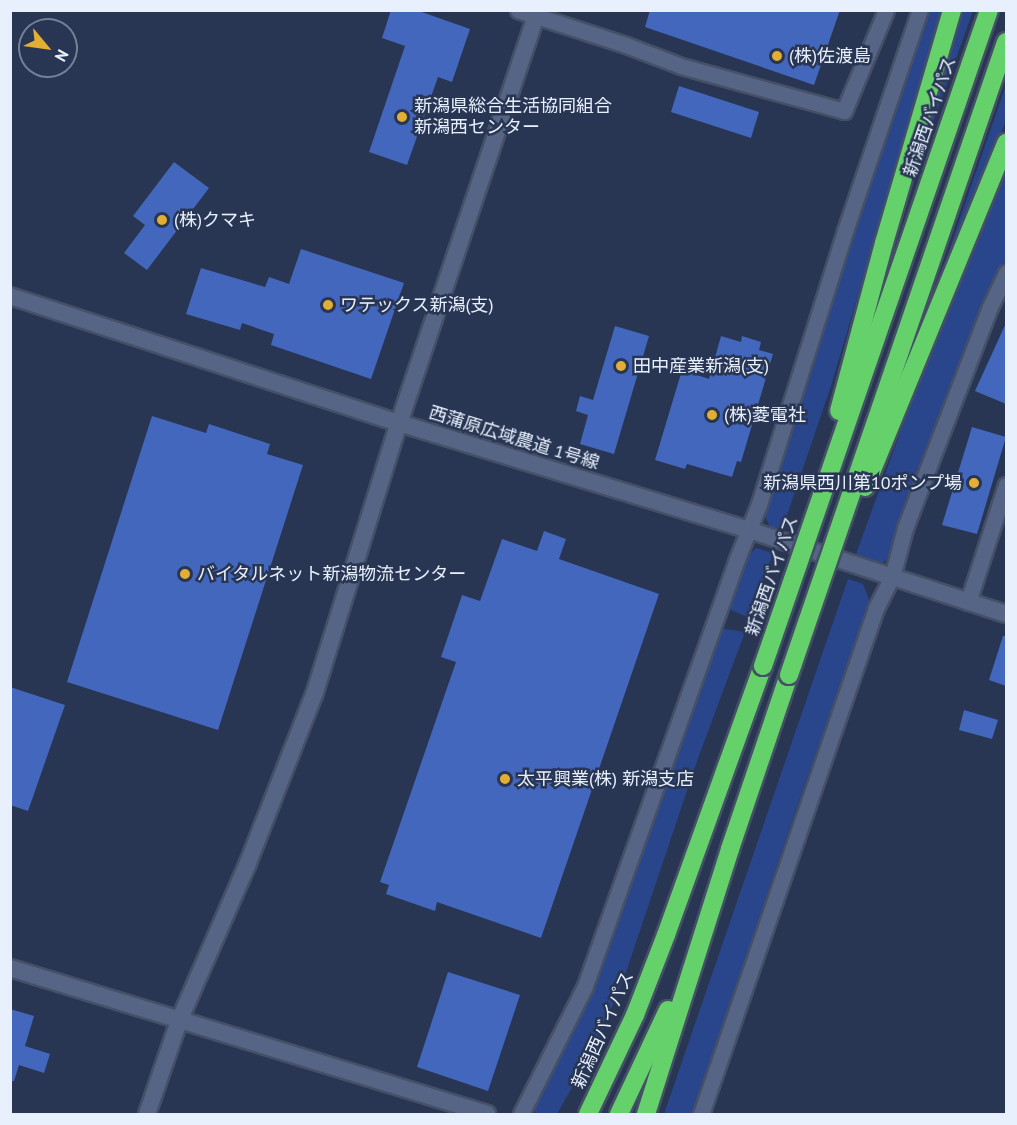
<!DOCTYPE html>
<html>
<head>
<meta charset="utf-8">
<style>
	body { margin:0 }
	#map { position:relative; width:1017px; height:1125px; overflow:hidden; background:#293653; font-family:"PT Sans","Noto Sans JP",sans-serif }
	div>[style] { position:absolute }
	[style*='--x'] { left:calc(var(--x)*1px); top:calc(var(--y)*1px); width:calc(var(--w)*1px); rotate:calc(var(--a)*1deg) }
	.green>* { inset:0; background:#29468d }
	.building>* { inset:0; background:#4267bd }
	.roads { filter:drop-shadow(2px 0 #455067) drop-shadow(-2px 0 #455067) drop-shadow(0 2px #455067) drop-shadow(0 -2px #455067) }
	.minor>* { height:15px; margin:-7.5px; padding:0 7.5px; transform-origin:7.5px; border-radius:7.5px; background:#566585 }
	.tertiary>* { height:16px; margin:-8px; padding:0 8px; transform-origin:8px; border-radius:8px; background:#566585 }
	.motorway>* { height:18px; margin:-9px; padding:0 9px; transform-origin:9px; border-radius:9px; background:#65d16b }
	.bridges { filter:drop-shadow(2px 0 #455067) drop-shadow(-2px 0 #455067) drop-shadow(0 2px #455067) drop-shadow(0 -2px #455067) }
	.motorway-bridge>* { height:18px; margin:-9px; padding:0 9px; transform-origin:9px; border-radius:9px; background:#65d16b }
	.dots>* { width:16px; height:16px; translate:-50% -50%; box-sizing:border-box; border:3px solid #293653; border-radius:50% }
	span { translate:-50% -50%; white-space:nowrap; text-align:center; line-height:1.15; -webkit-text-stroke:5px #293653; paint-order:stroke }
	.poi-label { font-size:18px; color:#e8f0fe }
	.left { translate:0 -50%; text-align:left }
	.right { translate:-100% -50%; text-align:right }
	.street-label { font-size:18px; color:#e8f0fe }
	.frame { position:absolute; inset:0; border:12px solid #e8f0fe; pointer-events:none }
	.north { position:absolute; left:18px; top:18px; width:60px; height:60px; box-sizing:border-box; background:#293653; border:2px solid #758097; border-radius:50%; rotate:119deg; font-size:16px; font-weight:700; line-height:24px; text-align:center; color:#e8f0fe }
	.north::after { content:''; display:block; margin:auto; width:21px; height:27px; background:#e2af34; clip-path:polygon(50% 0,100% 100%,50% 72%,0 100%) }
</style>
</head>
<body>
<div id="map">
	<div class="green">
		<div style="clip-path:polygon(928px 11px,942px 11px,831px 386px,782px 530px,770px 527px,763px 512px,847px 246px)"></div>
		<div style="clip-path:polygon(961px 11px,973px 11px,892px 237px)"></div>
		<div style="clip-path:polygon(1006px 85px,1006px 121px,947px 256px)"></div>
		<div style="clip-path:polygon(1006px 165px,1006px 259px,901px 516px,892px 554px,884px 562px,878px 563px,856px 554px,930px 351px)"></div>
		<div style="clip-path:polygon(756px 548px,773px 553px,750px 618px,731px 610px,729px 599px,741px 563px)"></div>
		<div style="clip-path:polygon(848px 579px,863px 584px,870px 602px,800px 798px,692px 1114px,664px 1114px)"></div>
		<div style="clip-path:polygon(718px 628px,745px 632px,697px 761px,626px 972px,597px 1043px,557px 1114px,536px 1114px,534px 1108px,588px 994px)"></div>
	</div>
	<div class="building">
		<div style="clip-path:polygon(391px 10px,416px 10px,470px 29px,452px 82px,438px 77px,407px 165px,369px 152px,405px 46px,382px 38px)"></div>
		<div style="clip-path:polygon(650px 10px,840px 10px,814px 85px,645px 27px)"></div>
		<div style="clip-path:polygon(679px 86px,759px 112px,751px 138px,671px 112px)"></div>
		<div style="clip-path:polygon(174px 162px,209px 188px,147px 270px,124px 253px,145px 225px,133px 216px)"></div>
		<div style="clip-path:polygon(301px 249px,404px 283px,371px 379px,271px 345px,274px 334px,242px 323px,240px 330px,186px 314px,201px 268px,265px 287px,269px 277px,289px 284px)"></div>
		<div style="clip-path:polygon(1006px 323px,1006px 404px,975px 391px)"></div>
		<div style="clip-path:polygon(615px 326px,649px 336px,614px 454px,580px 444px,588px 415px,576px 411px,580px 396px,593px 400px)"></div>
		<div style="clip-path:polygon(721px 336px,741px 342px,742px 336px,761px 342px,759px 350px,773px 354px,741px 462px,737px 461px,732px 477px,687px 464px,685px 469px,655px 460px,682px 370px,709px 379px)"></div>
		<div style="clip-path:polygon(152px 416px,206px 433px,209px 424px,270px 444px,267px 454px,303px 465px,218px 730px,67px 682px)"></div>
		<div style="clip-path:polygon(972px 427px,1006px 437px,977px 534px,942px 525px)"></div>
		<div style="clip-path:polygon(544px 531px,566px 539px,559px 559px,659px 594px,541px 938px,437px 902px,435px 911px,386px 894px,389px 885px,380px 882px,456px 662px,441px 657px,462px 595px,480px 601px,502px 539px,537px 551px)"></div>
		<div style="clip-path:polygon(1003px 636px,1006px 636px,1006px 686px,989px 680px)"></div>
		<div style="clip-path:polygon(10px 687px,65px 705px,28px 811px,10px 805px)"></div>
		<div style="clip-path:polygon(964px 710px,998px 720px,992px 739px,959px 730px)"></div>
		<div style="clip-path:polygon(448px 972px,520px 995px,488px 1091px,417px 1067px)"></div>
		<div style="clip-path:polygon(10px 1009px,34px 1016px,25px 1046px,50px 1054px,44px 1073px,19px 1065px,14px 1081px,10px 1081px)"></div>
	</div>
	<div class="roads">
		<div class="minor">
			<div style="--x:518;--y:10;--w:114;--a:18"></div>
			<div style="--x:626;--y:45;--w:59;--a:20.9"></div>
			<div style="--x:681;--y:66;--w:169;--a:15.4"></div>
			<div style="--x:844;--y:111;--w:109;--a:-67.4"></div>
			<div style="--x:968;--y:602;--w:123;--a:-72"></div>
			<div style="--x:521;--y:1114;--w:143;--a:-63.4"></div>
			<div style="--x:585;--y:986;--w:453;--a:-70.4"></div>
			<div style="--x:737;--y:559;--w:59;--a:-68.2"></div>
			<div style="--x:759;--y:504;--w:286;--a:-72.5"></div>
			<div style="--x:845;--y:231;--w:233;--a:-71.3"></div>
			<div style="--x:701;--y:1114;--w:535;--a:-70.92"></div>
			<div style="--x:876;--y:608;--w:35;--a:-63"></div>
			<div style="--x:892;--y:577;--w:51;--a:-75.1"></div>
			<div style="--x:905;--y:528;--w:237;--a:-69"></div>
			<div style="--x:990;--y:307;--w:38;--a:-65"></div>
		</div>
		<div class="tertiary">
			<div style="--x:10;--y:296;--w:409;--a:18.1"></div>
			<div style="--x:399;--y:423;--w:366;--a:17"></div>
			<div style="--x:749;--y:530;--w:270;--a:18.1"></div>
			<div style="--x:10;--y:968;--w:499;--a:17"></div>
			<div style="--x:147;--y:1114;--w:98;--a:-71"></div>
			<div style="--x:179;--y:1021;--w:172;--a:-66.4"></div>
			<div style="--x:248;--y:863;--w:184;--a:-68.6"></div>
			<div style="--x:315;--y:692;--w:282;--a:-72.7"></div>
			<div style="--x:399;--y:423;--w:436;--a:-71.4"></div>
		</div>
		<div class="motorway">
			<div style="--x:588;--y:1114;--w:110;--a:-64.6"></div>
			<div style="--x:635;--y:1015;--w:86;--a:-68.8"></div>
			<div style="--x:666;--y:935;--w:286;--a:-70.2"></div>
			<div style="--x:619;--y:1114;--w:115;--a:-64.8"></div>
			<div style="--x:646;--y:1114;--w:278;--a:-72.4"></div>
			<div style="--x:730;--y:849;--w:184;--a:-71.3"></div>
		</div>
	</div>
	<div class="bridges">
		<div class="motorway-bridge">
			<div style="--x:839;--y:411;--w:174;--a:-75"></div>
			<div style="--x:884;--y:243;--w:243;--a:-73.7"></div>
			<div style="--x:865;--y:487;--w:372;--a:-67.7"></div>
			<div style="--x:763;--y:666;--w:694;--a:-70.99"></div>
			<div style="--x:789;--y:675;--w:669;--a:-71.08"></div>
		</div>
	</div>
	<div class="dots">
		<div style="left:777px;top:56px;background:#e2af34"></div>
		<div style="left:402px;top:117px;background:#e2af34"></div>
		<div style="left:162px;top:220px;background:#e2af34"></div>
		<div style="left:328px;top:305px;background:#e2af34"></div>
		<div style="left:621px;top:366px;background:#e2af34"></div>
		<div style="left:712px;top:415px;background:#e2af34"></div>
		<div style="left:974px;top:483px;background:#e2af34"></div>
		<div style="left:185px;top:574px;background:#e2af34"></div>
		<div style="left:505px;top:779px;background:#e2af34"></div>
	</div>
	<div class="poi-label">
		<span class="left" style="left:789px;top:56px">(株)佐渡島</span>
		<span class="left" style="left:414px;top:117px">新潟県総合生活協同組合<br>新潟西センター</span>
		<span class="left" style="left:174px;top:220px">(株)クマキ</span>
		<span class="left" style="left:340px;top:305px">ワテックス新潟(支)</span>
		<span class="left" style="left:633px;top:366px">田中産業新潟(支)</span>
		<span class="left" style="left:724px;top:415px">(株)菱電社</span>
		<span class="right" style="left:962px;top:483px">新潟県西川第10ポンプ場</span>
		<span class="left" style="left:197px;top:574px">バイタルネット新潟物流センター</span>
		<span class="left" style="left:517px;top:779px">太平興業(株) 新潟支店</span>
	</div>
	<div class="street-label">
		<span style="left:930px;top:117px;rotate:-71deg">新潟西バイパス</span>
		<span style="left:514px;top:438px;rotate:17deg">西蒲原広域農道 1号線</span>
		<span style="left:772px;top:576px;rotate:-71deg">新潟西バイパス</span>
		<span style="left:603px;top:1030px;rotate:-66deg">新潟西バイパス</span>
	</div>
	<div class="frame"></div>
	<div class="north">N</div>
</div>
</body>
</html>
